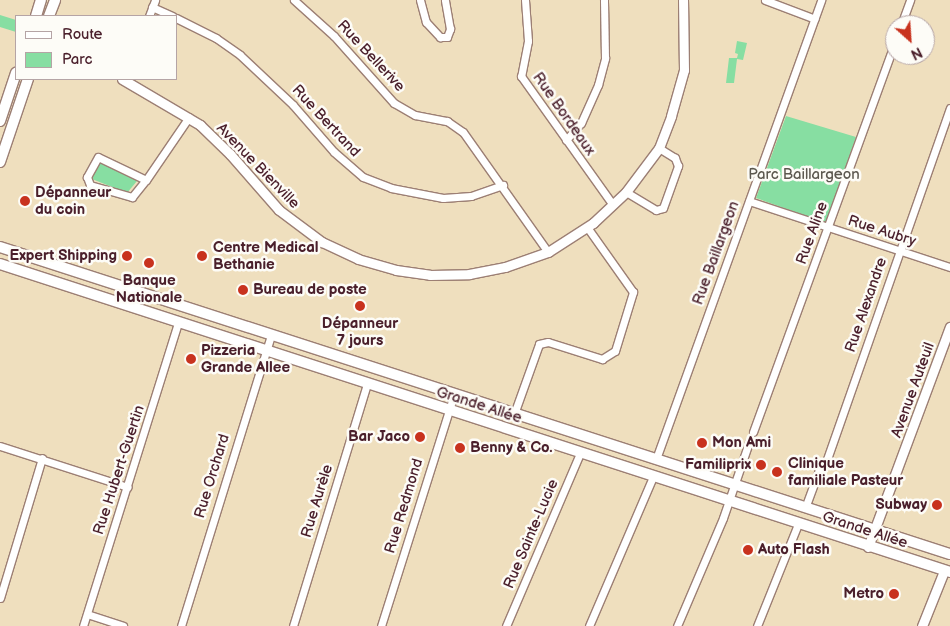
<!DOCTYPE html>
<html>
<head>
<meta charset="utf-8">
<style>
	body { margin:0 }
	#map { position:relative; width:950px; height:626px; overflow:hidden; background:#efdfbe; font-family:"Balsamiq Sans",sans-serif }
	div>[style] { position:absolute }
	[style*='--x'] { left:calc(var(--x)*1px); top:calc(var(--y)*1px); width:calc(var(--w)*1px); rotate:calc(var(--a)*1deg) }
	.green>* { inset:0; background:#87dea2 }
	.roads { filter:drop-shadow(1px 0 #9c7f74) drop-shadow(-1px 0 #9c7f74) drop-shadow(0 1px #9c7f74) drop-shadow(0 -1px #9c7f74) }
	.minor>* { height:7px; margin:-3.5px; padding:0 3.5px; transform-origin:3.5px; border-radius:3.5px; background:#fff }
	.tertiary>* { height:9px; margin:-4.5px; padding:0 4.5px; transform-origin:4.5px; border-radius:4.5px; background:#fff }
	.secondary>* { height:10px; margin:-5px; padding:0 5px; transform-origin:5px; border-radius:5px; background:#fff }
	.dots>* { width:14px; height:14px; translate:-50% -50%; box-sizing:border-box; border:2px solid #fdfcf7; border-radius:50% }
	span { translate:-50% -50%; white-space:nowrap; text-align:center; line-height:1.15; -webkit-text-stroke:5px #fdfcf7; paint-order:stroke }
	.street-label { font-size:15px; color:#4a1f2b }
	.park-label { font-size:15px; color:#5c584f }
	.poi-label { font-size:15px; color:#4a1f2b; font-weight:700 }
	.left { translate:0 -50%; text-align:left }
	.right { translate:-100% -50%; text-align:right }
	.legend { position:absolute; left:15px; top:15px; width:162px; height:65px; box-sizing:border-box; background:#fdfcf7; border:1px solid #b5a4a5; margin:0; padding:6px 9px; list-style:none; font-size:15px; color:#4a1f2b }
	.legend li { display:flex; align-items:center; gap:10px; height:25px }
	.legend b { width:25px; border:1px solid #b5a4a5 }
	.north { position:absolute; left:885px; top:15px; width:50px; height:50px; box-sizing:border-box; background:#fdfcf7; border:1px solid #b5a4a5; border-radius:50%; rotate:154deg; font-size:14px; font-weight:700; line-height:20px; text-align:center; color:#4a1f2b }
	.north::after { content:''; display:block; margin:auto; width:18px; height:22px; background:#c8321e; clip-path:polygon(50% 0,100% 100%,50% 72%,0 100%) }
</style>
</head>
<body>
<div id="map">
	<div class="green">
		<div style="clip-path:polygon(0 15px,16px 20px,16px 32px,0 27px)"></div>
		<div style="clip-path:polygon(737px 41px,747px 43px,743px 60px,737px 59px,734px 83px,726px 83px,729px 58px,737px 58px,738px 54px,735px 53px)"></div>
		<div style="clip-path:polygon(786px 116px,856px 137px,826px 223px,756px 198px)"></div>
		<div style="clip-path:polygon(100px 161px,137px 181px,127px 193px,92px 179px,90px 177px)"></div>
	</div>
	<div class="roads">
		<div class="minor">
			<div style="--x:294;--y:0;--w:54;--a:42"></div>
			<div style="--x:334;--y:36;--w:90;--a:48.2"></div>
			<div style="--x:394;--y:103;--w:24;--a:30"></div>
			<div style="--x:415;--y:115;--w:33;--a:11"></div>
			<div style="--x:447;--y:121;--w:19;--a:35"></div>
			<div style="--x:463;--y:132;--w:147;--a:54.7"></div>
			<div style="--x:420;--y:0;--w:23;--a:75"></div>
			<div style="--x:426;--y:22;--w:21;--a:47"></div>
			<div style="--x:440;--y:37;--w:7;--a:0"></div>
			<div style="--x:447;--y:37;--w:9;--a:-69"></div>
			<div style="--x:450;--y:29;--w:29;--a:-100"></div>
			<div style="--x:525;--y:0;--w:41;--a:85.8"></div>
			<div style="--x:528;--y:41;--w:36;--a:101"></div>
			<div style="--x:521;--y:76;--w:158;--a:54.5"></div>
			<div style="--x:765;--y:0;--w:53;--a:20.8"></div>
			<div style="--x:152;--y:7;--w:22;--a:24"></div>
			<div style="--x:149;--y:16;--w:17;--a:-69"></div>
			<div style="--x:176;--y:18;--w:45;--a:26.6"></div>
			<div style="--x:216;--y:38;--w:29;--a:35"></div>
			<div style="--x:240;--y:55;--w:73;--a:43.3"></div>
			<div style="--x:293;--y:105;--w:62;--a:48.9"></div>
			<div style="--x:334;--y:152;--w:38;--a:41"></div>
			<div style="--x:363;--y:177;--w:30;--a:21"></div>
			<div style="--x:391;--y:188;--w:53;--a:10.9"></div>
			<div style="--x:443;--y:198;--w:28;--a:-4"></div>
			<div style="--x:471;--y:196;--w:34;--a:-19"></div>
			<div style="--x:901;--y:25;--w:27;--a:-70"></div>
			<div style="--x:566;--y:140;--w:23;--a:-49"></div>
			<div style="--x:581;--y:123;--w:42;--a:-65.9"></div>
			<div style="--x:598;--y:85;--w:28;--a:-75"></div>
			<div style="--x:605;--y:58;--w:58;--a:-91"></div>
			<div style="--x:146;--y:180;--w:53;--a:-154.4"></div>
			<div style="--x:98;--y:157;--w:23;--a:119"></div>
			<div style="--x:87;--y:177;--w:9;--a:69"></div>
			<div style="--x:90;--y:185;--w:44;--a:15.9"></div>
			<div style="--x:132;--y:197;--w:22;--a:-51"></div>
			<div style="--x:146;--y:180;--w:76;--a:-55.7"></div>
			<div style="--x:626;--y:192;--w:35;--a:31"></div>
			<div style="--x:656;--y:210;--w:7;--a:-16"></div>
			<div style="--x:663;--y:208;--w:45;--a:-70.3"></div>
			<div style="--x:678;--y:166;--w:9;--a:-111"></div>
			<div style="--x:675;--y:158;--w:19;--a:-148"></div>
			<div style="--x:749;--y:201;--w:212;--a:18.2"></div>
			<div style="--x:514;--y:414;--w:74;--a:-70.3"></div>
			<div style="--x:539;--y:344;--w:9;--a:-13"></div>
			<div style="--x:548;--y:342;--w:57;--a:17.5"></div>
			<div style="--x:602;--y:359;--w:15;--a:-32"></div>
			<div style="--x:615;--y:351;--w:62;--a:-73"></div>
			<div style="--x:633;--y:292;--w:80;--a:-125.3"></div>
			<div style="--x:753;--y:432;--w:415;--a:-70"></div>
			<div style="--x:0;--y:446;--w:134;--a:17.8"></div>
			<div style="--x:656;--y:459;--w:488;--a:-70.2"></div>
			<div style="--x:805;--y:508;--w:40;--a:-69.8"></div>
			<div style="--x:819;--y:470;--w:11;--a:-49"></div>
			<div style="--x:826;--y:462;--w:375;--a:-70.7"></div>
			<div style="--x:0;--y:598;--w:146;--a:-73.3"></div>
			<div style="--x:87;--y:614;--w:38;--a:18"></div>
			<div style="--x:83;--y:626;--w:318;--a:-72.6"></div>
			<div style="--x:181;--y:626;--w:305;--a:-72.8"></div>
			<div style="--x:293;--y:626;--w:253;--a:-73"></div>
			<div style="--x:381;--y:626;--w:243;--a:-72.5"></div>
			<div style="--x:506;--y:626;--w:188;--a:-66.8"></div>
			<div style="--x:589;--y:626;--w:162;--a:-66.8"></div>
			<div style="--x:677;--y:626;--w:117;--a:-66.9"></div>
			<div style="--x:723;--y:518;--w:80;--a:-71.1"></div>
			<div style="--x:757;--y:626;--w:110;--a:-68.1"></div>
		</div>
		<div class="tertiary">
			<div style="--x:122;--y:79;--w:91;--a:30.5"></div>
			<div style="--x:200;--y:125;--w:42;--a:44"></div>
			<div style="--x:230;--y:154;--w:74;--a:48.8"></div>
			<div style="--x:279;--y:210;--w:54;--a:36.7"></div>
			<div style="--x:322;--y:242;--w:40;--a:25"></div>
			<div style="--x:358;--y:259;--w:40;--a:16"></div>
			<div style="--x:396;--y:270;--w:34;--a:8"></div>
			<div style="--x:430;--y:275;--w:39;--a:-1"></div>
			<div style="--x:469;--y:274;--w:37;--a:-11"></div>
			<div style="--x:505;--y:267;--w:46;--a:-19.2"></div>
			<div style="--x:548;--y:252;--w:54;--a:-32.8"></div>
			<div style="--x:593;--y:223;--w:45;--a:-43.2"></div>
			<div style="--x:626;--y:192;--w:55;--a:-53.1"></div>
			<div style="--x:659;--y:148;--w:34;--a:-69"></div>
			<div style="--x:671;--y:116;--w:48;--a:-74.2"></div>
			<div style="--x:684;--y:70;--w:70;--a:-90.8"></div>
			<div style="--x:868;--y:547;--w:235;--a:-69.6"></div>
			<div style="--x:922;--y:626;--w:59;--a:-68.2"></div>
		</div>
		<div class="secondary">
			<div style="--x:36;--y:16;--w:17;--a:-73"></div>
			<div style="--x:49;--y:16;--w:17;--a:-69"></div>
			<div style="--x:0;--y:121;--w:51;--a:-71.6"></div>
			<div style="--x:0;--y:162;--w:88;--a:-71.4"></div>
			<div style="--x:0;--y:247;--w:998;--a:17.91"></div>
			<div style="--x:0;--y:264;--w:999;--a:17.96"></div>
		</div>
	</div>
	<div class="dots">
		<div style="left:25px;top:201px;background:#c8321e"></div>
		<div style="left:127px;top:256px;background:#c8321e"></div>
		<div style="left:202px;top:256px;background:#c8321e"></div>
		<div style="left:149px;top:263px;background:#c8321e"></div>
		<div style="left:243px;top:290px;background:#c8321e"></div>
		<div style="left:360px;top:306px;background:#c8321e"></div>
		<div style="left:191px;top:359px;background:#c8321e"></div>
		<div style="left:420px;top:437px;background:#c8321e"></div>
		<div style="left:702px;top:443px;background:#c8321e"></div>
		<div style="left:460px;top:448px;background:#c8321e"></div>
		<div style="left:761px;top:465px;background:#c8321e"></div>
		<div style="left:777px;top:472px;background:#c8321e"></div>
		<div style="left:937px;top:505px;background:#c8321e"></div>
		<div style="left:748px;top:550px;background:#c8321e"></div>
		<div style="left:894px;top:594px;background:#c8321e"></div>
	</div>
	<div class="street-label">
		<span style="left:371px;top:56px;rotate:47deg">Rue Bellerive</span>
		<span style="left:564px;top:114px;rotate:55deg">Rue Bordeaux</span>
		<span style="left:326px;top:121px;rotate:47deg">Rue Bertrand</span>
		<span style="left:258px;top:166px;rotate:46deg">Avenue Bienville</span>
		<span style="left:882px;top:231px;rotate:18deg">Rue Aubry</span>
		<span style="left:812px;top:233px;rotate:-70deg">Rue Aline</span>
		<span style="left:716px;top:253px;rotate:-70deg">Rue Baillargeon</span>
		<span style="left:866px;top:305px;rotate:-71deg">Rue Alexandre</span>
		<span style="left:913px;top:390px;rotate:-70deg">Avenue Auteuil</span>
		<span style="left:479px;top:405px;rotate:18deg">Grande Allée</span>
		<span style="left:119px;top:470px;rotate:-72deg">Rue Hubert-Guertin</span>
		<span style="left:212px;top:476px;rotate:-73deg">Rue Orchard</span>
		<span style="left:317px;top:501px;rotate:-73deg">Rue Aurèle</span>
		<span style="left:404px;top:506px;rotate:-73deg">Rue Redmond</span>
		<span style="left:865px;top:530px;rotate:18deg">Grande Allée</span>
		<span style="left:531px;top:534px;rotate:-67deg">Rue Sainte-Lucie</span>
	</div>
	<div class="park-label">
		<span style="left:804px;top:175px">Parc Baillargeon</span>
	</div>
	<div class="poi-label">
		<span class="left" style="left:35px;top:201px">Dépanneur<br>du coin</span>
		<span class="left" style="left:213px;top:256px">Centre Medical<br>Bethanie</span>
		<span class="right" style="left:117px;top:256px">Expert Shipping</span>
		<span style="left:149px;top:289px">Banque<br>Nationale</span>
		<span class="left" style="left:253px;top:290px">Bureau de poste</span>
		<span style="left:360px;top:332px">Dépanneur<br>7 jours</span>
		<span class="left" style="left:201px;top:359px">Pizzeria<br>Grande Allee</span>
		<span class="right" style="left:410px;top:437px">Bar Jaco</span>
		<span class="left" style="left:712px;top:443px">Mon Ami</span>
		<span class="left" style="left:470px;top:448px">Benny &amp; Co.</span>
		<span class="left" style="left:788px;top:472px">Clinique<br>familiale Pasteur</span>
		<span class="right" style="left:751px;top:465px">Familiprix</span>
		<span class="right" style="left:927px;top:505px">Subway</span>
		<span class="left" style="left:758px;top:550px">Auto Flash</span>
		<span class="right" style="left:884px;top:594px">Metro</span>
	</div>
	<ul class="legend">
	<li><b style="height:6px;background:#fff"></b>Route</li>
	<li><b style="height:14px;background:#87dea2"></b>Parc</li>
	</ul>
	<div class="north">N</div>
</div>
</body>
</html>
